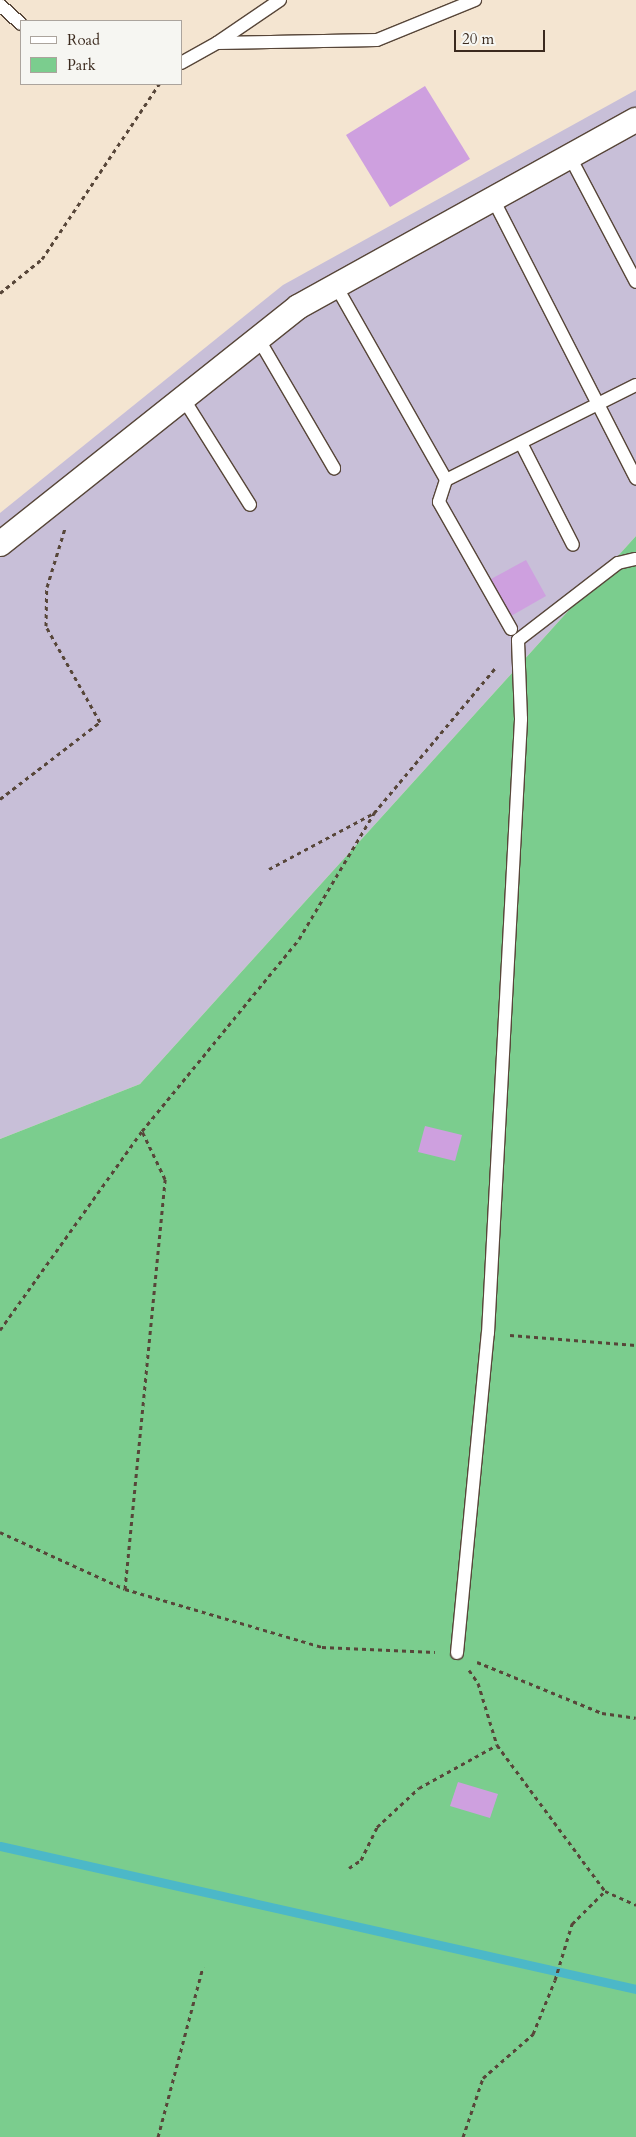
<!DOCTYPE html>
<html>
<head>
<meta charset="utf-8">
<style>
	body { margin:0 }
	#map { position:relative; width:636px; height:2137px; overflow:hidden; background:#f4e5d1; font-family:Cardo,serif }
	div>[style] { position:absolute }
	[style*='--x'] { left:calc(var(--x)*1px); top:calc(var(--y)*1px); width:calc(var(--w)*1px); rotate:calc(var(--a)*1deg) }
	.industrial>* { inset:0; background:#c8bfd8 }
	.green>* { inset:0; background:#7bcd8e }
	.stream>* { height:9px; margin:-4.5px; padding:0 4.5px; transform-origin:4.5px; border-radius:4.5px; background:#4cb8c8 }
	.building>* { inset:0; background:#cea0df }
	.path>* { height:3px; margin-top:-1.5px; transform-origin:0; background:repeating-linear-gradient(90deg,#574639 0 4px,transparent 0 8px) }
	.roads { filter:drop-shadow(1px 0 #574639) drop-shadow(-1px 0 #574639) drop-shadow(0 1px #574639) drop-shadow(0 -1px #574639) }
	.service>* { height:12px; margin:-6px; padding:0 6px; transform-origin:6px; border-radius:6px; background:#fff }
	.minor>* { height:24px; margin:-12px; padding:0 12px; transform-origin:12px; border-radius:12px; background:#fff }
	span { translate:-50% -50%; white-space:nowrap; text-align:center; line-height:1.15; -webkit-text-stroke:4px #f6f6f2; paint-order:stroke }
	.legend { position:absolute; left:20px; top:20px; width:162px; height:65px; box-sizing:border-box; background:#f6f6f2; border:1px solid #aba49d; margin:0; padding:6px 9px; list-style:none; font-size:15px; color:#3b2a1e }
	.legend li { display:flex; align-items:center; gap:10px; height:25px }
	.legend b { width:25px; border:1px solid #aba49d }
	.scale { position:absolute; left:454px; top:30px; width:91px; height:22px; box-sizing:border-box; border:2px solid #3b2a1e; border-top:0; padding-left:6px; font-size:15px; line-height:18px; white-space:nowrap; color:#3b2a1e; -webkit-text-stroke:4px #f6f6f2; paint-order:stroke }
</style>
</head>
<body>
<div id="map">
	<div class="industrial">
		<div style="clip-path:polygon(636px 90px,636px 536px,140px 1084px,0 1139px,0 513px,283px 285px)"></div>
	</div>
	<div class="green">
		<div style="clip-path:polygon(636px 536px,636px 2137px,0 2137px,0 1139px,140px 1084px)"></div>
	</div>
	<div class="stream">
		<div style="--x:0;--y:1846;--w:652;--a:12.67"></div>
	</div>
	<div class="building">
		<div style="clip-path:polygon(425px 86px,470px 159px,390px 207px,346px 135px)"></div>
		<div style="clip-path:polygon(526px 560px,546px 596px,511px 616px,491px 579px)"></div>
		<div style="clip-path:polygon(425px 1126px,462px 1135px,455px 1161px,418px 1152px)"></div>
		<div style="clip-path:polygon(458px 1782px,498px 1794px,490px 1818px,450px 1806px)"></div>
	</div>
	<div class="path">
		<div style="--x:0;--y:293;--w:54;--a:-39"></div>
		<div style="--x:42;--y:259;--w:211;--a:-56.2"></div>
		<div style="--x:0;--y:799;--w:126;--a:-37.6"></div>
		<div style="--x:100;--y:722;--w:110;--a:-119.4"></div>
		<div style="--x:46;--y:626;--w:39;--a:-89"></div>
		<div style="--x:47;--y:587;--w:62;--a:-73"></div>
		<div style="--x:269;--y:869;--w:119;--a:-28.1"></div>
		<div style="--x:0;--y:1330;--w:244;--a:-54.5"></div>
		<div style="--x:142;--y:1131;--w:248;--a:-50.7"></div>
		<div style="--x:299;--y:939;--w:147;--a:-59.2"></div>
		<div style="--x:374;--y:813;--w:190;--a:-50.1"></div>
		<div style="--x:510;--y:1335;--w:126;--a:4.5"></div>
		<div style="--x:0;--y:1532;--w:137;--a:24.5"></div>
		<div style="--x:125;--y:1589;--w:205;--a:16.4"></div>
		<div style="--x:322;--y:1647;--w:113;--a:2.5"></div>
		<div style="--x:125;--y:1589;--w:412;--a:-84.4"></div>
		<div style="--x:165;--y:1179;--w:53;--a:-115.6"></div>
		<div style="--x:477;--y:1662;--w:135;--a:22.2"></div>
		<div style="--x:602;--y:1713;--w:34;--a:8"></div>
		<div style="--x:469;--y:1670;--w:16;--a:55"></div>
		<div style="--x:478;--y:1683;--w:65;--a:73"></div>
		<div style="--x:497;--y:1745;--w:182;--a:53.5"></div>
		<div style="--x:605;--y:1891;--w:34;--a:24"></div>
		<div style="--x:349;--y:1868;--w:14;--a:-34"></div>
		<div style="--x:361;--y:1860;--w:37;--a:-64"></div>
		<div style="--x:377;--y:1827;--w:57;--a:-42.9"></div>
		<div style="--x:419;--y:1788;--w:89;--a:-28.9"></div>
		<div style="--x:158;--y:2137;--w:176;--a:-75.2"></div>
		<div style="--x:463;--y:2137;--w:62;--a:-71.3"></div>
		<div style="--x:483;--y:2078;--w:67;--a:-41.3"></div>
		<div style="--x:533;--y:2034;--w:58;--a:-67.8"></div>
		<div style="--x:555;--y:1980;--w:59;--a:-73.1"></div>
		<div style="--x:572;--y:1924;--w:47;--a:-45"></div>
	</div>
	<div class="roads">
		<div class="service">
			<div style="--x:280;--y:0;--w:76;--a:145.7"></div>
			<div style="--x:217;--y:43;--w:160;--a:-1.1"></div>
			<div style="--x:377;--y:40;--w:106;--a:-22.2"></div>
			<div style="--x:0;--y:5;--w:28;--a:42"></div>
			<div style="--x:181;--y:63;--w:41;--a:-29.1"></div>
			<div style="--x:570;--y:157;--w:141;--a:62.2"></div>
			<div style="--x:493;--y:199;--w:314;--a:62.9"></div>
			<div style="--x:336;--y:286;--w:223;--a:60.4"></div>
			<div style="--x:446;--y:480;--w:212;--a:-26.6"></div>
			<div style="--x:258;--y:338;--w:151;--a:59.7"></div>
			<div style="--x:183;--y:398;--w:126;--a:57.9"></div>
			<div style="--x:521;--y:443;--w:114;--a:63"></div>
			<div style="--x:446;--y:480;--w:23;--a:108"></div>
			<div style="--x:439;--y:502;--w:146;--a:60.4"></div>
			<div style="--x:457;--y:1653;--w:321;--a:-84.5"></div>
			<div style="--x:488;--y:1333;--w:615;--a:-86.92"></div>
			<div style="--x:521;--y:719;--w:79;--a:-92.2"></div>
			<div style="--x:518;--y:640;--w:126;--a:-37.6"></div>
			<div style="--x:618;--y:563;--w:18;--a:-13"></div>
		</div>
		<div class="minor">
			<div style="--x:0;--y:544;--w:381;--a:-38.5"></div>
			<div style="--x:298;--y:307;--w:386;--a:-29"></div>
		</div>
	</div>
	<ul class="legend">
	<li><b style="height:6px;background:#fff"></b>Road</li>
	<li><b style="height:14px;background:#7bcd8e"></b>Park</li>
	</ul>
	<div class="scale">20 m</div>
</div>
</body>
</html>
